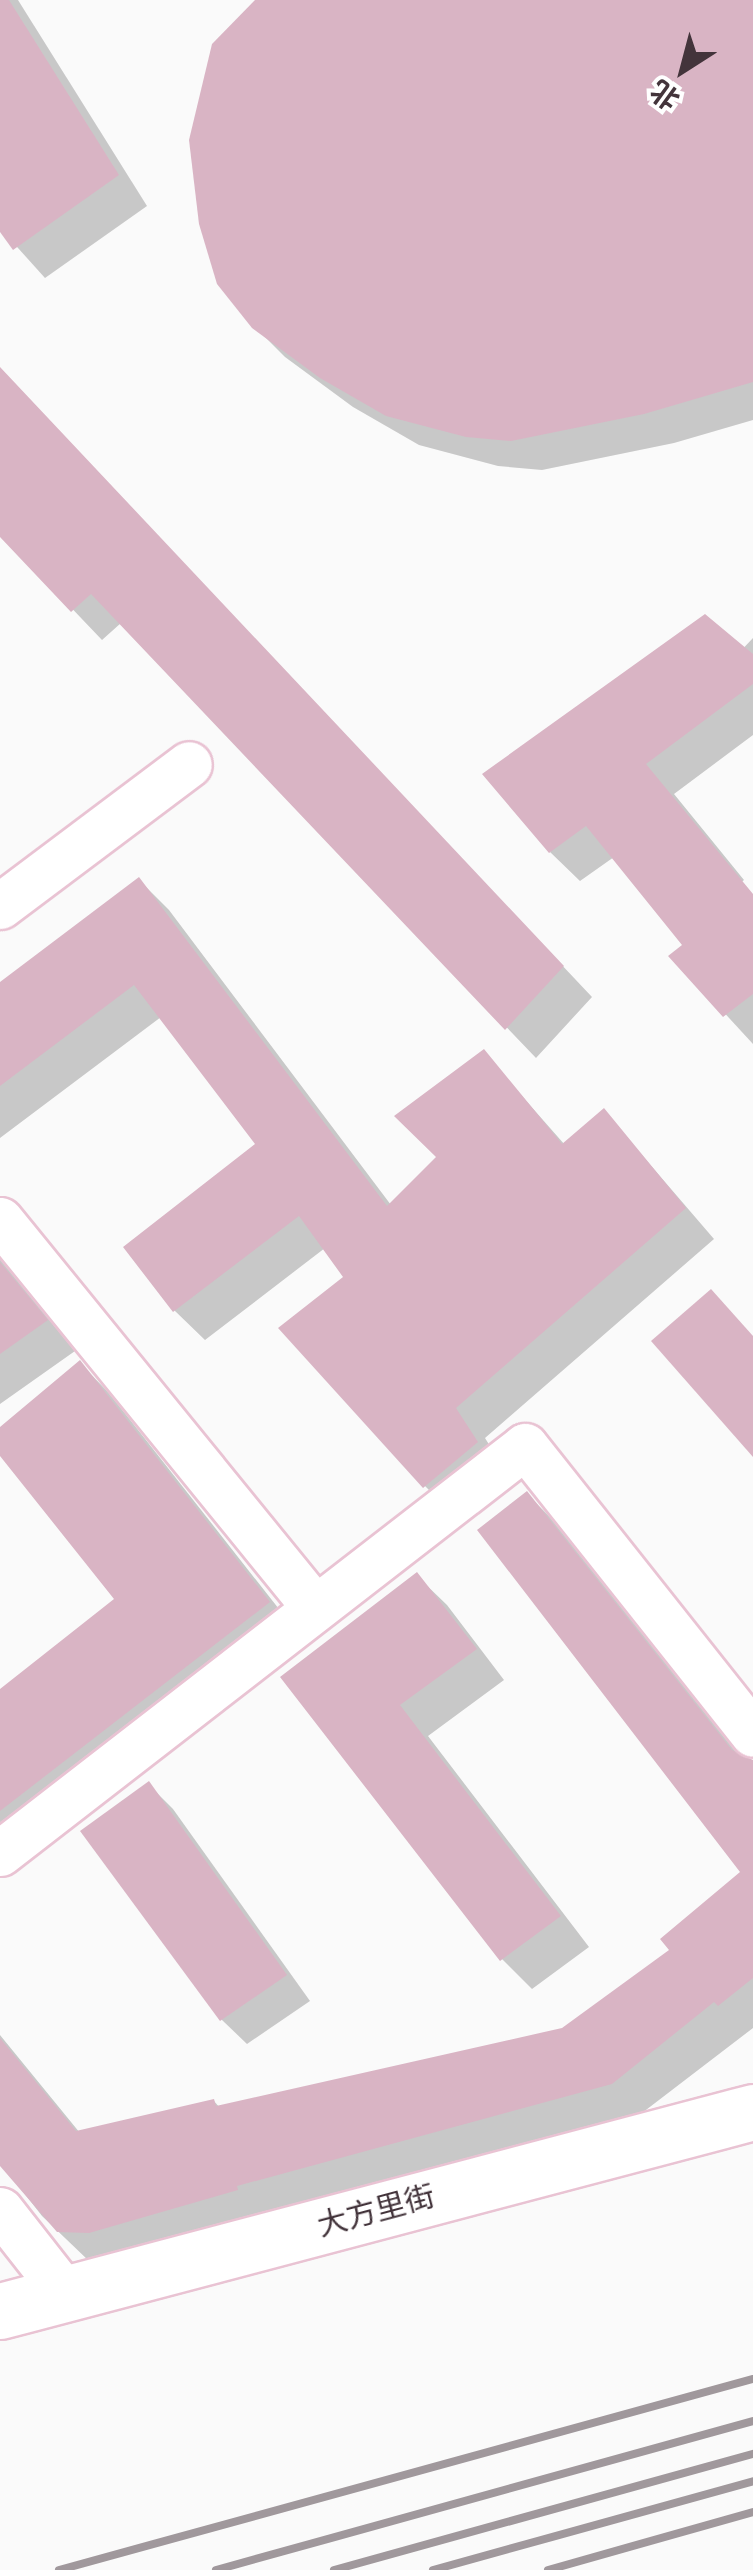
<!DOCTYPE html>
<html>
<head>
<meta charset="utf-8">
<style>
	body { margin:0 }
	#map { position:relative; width:753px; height:2570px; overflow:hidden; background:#fafafa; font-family:"Fira Sans Condensed","Noto Sans SC",sans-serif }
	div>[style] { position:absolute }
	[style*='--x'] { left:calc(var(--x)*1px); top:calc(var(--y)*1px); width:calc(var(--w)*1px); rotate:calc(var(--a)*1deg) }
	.shadow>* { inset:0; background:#0003 }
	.building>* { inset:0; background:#d9b4c4 }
	.roads { filter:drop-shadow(2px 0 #e9c3d3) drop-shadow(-2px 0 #e9c3d3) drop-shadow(0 2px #e9c3d3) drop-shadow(0 -2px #e9c3d3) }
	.minor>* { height:45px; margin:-22.5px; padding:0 22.5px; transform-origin:22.5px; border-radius:22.5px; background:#fff }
	.secondary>* { height:55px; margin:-27.5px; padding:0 27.5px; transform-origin:27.5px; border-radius:27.5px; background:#fff }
	.rail>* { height:8px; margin:-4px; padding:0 4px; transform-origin:4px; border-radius:4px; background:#a0989c }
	span { translate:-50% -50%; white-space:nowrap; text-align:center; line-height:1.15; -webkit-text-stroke:8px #fff; paint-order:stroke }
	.street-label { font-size:30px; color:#43343b }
	.north { position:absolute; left:633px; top:20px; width:100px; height:100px; -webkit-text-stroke:8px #fff; paint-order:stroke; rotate:216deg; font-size:28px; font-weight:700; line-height:40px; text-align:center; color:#43343b }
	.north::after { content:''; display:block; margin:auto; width:35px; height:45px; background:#43343b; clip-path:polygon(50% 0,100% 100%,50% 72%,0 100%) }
</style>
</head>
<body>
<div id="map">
	<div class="shadow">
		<div style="clip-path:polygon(0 0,18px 0,147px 206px,45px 278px,0 228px)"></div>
		<div style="clip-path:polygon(259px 0,753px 0,753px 420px,674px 443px,542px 470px,498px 466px,419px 445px,353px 407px,285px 357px,254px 326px)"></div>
		<div style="clip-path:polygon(0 370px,592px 997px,536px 1058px,121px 623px,102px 640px,0 533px)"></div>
		<div style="clip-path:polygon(753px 638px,753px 735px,674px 794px,744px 880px,680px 931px,614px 857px,580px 881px,550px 852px)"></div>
		<div style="clip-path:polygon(139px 880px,169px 910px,391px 1205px,440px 1157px,484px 1053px,565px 1145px,604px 1111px,714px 1239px,485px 1438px,506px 1472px,455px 1516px,425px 1486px,347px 1278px,325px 1248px,205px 1340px,175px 1311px,127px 1248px,258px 1145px,161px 1017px,0 1138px,0 986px)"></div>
		<div style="clip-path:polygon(753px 896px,753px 1044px,672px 956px)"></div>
		<div style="clip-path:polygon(0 1245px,9px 1269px,75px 1351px,0 1404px)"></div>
		<div style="clip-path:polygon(80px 1363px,109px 1393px,297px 1632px,0 1863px,0 1690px,117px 1600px,0 1452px,0 1430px)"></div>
		<div style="clip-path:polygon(527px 1494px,557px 1524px,741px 1757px,753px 1764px,753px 2028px,642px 2113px,89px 2261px,42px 2216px,0 2162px,0 2035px,80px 2133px,214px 2101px,220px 2108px,564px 2030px,673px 1950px,743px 1873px)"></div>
		<div style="clip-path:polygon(417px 1576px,447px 1605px,504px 1680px,428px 1736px,589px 1947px,532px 1989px,502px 1959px,283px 1678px)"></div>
		<div style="clip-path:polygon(148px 1784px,173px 1809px,310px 2001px,247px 2044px,222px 2020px,84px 1831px)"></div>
	</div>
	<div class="building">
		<div style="clip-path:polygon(0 0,9px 0,119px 175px,13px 250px,0 232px)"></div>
		<div style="clip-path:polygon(255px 0,753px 0,753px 382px,644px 414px,511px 441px,466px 437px,386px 416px,320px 378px,252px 328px,217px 284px,199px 224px,189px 140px,212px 44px)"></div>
		<div style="clip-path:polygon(0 367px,564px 966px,505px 1030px,91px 594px,71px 612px,0 537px)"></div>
		<div style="clip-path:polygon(705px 614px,753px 654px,753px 684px,646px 764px,753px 894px,753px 994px,723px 1017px,668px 956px,682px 945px,586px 826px,549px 853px,482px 774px)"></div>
		<div style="clip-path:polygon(139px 877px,387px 1206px,436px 1157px,394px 1116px,484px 1049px,562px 1144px,604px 1108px,686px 1208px,456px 1408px,478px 1442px,423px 1488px,278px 1328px,343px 1277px,299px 1216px,173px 1312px,123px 1247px,255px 1144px,134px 985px,0 1086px,0 982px)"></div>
		<div style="clip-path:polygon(0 1262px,48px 1320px,0 1354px)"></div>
		<div style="clip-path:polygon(711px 1289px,753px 1336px,753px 1457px,651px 1341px)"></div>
		<div style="clip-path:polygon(80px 1360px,270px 1602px,0 1811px,0 1689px,114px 1599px,0 1456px,0 1427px)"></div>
		<div style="clip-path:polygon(527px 1491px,732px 1750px,753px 1760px,753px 1978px,718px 2006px,714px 2002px,612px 2084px,237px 2186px,238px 2190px,89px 2233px,57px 2232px,0 2166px,0 2038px,76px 2131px,214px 2099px,216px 2106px,562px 2028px,669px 1950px,660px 1939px,740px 1872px,477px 1530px)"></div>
		<div style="clip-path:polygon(417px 1572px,477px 1649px,400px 1705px,561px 1916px,500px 1961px,280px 1677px)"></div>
		<div style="clip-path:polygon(149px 1781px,287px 1975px,220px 2021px,80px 1831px)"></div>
	</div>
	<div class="roads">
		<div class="minor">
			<div style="--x:0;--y:906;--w:236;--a:-36.9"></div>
			<div style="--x:0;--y:1220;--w:498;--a:50.9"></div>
			<div style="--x:0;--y:1853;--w:664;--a:-37.78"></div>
			<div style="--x:525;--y:1446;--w:367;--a:51.6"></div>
			<div style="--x:0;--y:2210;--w:105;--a:51.9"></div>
		</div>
		<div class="secondary">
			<div style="--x:0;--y:2311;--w:779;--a:-14.8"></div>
		</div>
	</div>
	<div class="rail">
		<div style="--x:59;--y:2570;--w:720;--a:-15.39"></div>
		<div style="--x:216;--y:2570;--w:557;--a:-15.51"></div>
		<div style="--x:334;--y:2570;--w:435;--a:-15.5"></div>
		<div style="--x:433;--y:2570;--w:332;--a:-15.5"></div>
		<div style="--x:548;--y:2570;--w:213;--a:-15.8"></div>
	</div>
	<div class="street-label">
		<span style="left:376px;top:2211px;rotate:-15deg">大方里街</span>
	</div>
	<div class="north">北</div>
</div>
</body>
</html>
